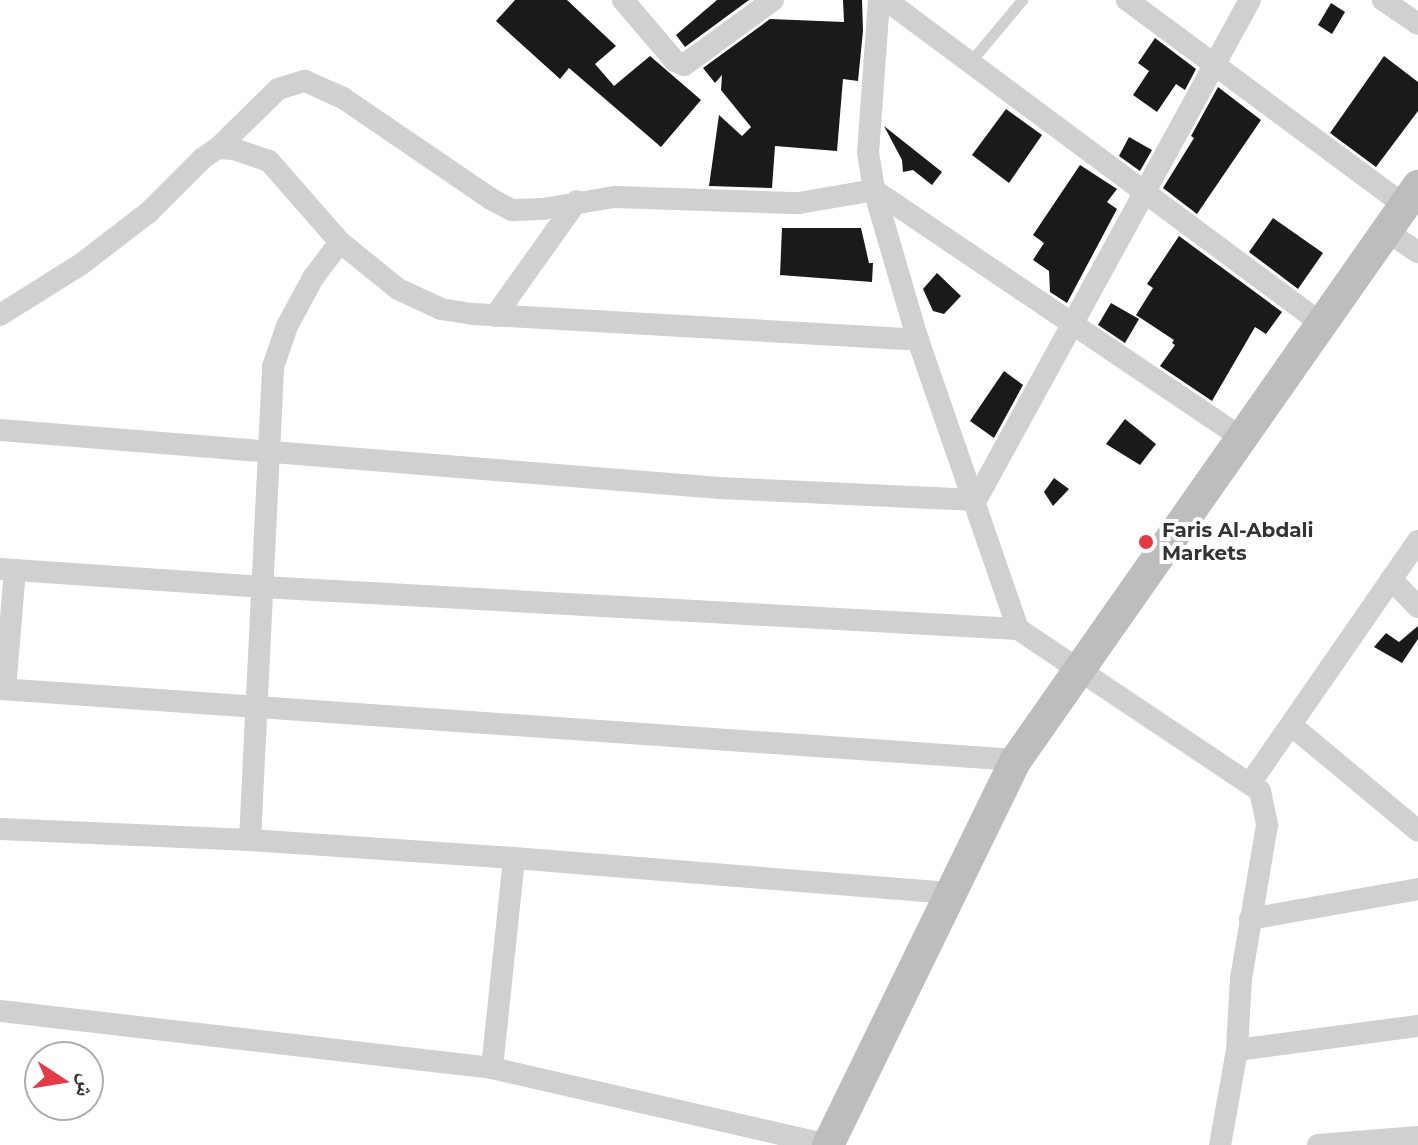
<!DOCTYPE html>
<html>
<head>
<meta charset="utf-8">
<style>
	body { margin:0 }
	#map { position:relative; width:1418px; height:1145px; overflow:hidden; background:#fff; font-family:Montserrat,"Noto Naskh Arabic",sans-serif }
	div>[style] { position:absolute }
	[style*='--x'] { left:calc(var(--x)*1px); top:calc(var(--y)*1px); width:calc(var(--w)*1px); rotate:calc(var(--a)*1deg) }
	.building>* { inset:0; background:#1a1a1a }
	.lane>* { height:11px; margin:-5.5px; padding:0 5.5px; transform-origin:5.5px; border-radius:5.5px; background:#d0d0d0 }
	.street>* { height:22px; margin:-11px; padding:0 11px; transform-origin:11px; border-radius:11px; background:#d0d0d0 }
	.secondary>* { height:32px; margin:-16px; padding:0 16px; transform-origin:16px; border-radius:16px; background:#bdbdbd }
	.dots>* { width:22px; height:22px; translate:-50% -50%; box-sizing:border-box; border:4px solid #fff; border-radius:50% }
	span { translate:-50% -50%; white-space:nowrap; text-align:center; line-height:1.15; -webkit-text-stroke:8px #fff; paint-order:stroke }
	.poi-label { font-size:20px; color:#333; font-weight:700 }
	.left { translate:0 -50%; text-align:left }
	.north { position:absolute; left:24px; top:1041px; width:80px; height:80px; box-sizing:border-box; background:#fff; border:2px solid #adadad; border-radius:50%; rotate:102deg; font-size:22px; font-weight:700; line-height:32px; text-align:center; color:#333 }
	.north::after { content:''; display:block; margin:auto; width:28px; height:36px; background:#e63946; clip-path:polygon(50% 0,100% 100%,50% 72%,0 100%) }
</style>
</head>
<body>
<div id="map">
	<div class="building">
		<div style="clip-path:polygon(515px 0,567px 0,616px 46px,595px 64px,614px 86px,650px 56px,701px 100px,661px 147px,569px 68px,560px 79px,496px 21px)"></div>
		<div style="clip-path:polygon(717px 0,749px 0,685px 47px,676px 35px)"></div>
		<div style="clip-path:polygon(843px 0,862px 0,863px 31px,858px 81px,843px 79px,837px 151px,775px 146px,772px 188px,709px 186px,719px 115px,742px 136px,751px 127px,721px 90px,722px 75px,715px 83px,703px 68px,770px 19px,844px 22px)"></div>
		<div style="clip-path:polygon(1331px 3px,1345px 12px,1332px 34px,1318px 25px)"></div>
		<div style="clip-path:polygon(1155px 38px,1196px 69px,1185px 90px,1176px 84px,1157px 112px,1133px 95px,1149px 71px,1138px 63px)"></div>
		<div style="clip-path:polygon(1384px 56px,1418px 82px,1418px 111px,1376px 167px,1330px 133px)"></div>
		<div style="clip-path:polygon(1218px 87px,1261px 120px,1197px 214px,1163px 188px,1194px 138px,1191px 136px)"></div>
		<div style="clip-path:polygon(1006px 109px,1042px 135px,1009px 183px,972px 155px)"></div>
		<div style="clip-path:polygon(884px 126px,942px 172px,932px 185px,913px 170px,903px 172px,902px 160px)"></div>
		<div style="clip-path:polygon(1129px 137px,1152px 150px,1140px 171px,1119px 156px)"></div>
		<div style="clip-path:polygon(1080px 165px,1117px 189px,1107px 202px,1117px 209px,1067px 303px,1050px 292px,1049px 271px,1033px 260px,1044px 243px,1033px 235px)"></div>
		<div style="clip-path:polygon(1273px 218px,1323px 253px,1298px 289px,1249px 252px)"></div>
		<div style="clip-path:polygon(782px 228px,861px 228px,869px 263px,873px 263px,872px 282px,780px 275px)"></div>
		<div style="clip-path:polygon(1179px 236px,1282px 312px,1266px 334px,1255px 327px,1212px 401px,1160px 366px,1175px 345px,1172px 343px,1174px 340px,1136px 315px,1153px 288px,1147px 284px)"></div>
		<div style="clip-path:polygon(937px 273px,961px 296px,944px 314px,933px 311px,923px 289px)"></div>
		<div style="clip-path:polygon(1111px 303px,1139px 319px,1125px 343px,1098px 325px)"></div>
		<div style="clip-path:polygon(1004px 371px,1023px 385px,994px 438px,970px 421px)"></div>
		<div style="clip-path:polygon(1125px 419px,1156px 444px,1140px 465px,1106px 444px)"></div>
		<div style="clip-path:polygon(1054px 478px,1069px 489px,1053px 506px,1044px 492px)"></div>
		<div style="clip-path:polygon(1418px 626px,1418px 639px,1402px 663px,1374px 647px,1386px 633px,1399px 642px)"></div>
	</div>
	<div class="lane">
		<div style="--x:971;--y:61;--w:80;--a:-50.1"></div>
	</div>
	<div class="street">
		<div style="--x:623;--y:0;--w:80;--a:49.6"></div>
		<div style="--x:675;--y:61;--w:10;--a:24"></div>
		<div style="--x:684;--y:65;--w:110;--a:-36.1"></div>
		<div style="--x:879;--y:0;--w:152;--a:94.1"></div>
		<div style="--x:868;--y:152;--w:38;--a:81"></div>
		<div style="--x:874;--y:190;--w:156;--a:73.7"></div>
		<div style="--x:918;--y:340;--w:306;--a:70.9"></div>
		<div style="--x:1018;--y:629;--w:291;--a:33.8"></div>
		<div style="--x:1260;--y:791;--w:35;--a:78"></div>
		<div style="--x:1267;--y:825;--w:155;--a:99.6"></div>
		<div style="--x:1241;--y:978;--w:72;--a:93.2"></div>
		<div style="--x:1237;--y:1050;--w:97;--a:100.1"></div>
		<div style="--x:886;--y:0;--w:543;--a:36.62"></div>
		<div style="--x:1127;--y:0;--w:346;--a:36.5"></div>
		<div style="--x:1383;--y:0;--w:42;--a:34.4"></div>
		<div style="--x:218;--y:148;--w:84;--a:-44.5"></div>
		<div style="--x:278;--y:89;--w:28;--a:-17"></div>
		<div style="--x:305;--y:81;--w:42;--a:24.1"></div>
		<div style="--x:343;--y:98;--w:179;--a:34.3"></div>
		<div style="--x:491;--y:199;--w:24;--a:28"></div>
		<div style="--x:512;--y:210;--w:31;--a:-2"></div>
		<div style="--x:543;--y:209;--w:72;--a:-9.6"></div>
		<div style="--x:614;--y:197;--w:185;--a:1.9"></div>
		<div style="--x:799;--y:203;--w:76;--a:-9.8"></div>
		<div style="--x:874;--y:190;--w:443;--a:34"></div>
		<div style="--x:1388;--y:232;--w:36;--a:34"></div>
		<div style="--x:0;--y:315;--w:94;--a:-32"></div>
		<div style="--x:80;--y:265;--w:87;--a:-37.5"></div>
		<div style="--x:149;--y:212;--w:76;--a:-45"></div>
		<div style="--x:203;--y:158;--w:18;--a:-34"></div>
		<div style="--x:218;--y:148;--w:16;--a:4"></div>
		<div style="--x:234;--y:149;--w:37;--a:19"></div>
		<div style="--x:269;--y:161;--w:108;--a:48.8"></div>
		<div style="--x:340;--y:242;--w:75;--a:39"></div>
		<div style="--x:398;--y:289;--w:47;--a:24.9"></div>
		<div style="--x:441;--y:309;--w:32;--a:9"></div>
		<div style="--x:473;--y:314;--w:446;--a:3.3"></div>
		<div style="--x:495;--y:316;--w:141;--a:-54.5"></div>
		<div style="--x:0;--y:430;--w:722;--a:4.61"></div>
		<div style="--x:720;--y:488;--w:256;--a:2.7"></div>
		<div style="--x:976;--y:500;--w:570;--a:-61.28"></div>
		<div style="--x:0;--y:569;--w:263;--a:3.9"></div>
		<div style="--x:262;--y:587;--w:757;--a:3.18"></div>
		<div style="--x:1391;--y:579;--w:39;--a:46"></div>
		<div style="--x:0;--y:689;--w:1018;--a:4"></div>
		<div style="--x:5;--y:689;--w:119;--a:-85.2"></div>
		<div style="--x:1291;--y:725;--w:165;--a:39.8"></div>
		<div style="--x:1251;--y:782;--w:293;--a:-55.3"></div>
		<div style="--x:0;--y:829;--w:250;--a:2.5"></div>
		<div style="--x:250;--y:840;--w:265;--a:3.9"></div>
		<div style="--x:514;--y:858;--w:437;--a:4.6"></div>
		<div style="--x:250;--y:840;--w:474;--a:-87.2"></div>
		<div style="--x:273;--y:367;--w:43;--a:-71.1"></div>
		<div style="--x:287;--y:326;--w:55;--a:-61.6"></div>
		<div style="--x:313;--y:278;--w:45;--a:-53.1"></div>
		<div style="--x:1250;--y:919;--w:171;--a:-10.1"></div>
		<div style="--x:0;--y:1011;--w:495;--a:6.6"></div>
		<div style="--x:492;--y:1068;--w:344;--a:12.9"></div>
		<div style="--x:1237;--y:1050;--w:183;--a:-7.6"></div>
		<div style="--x:492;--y:1068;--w:211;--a:-84"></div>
		<div style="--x:1318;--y:1145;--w:100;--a:-4.6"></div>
	</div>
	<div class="secondary">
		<div style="--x:828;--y:1145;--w:428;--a:-64"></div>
		<div style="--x:1016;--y:760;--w:701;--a:-54.99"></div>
	</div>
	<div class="dots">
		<div style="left:1146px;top:542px;background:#e63946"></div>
	</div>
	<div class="poi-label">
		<span class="left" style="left:1162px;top:542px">Faris Al-Abdali<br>Markets</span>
	</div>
	<div class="north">ش</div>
</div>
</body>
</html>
